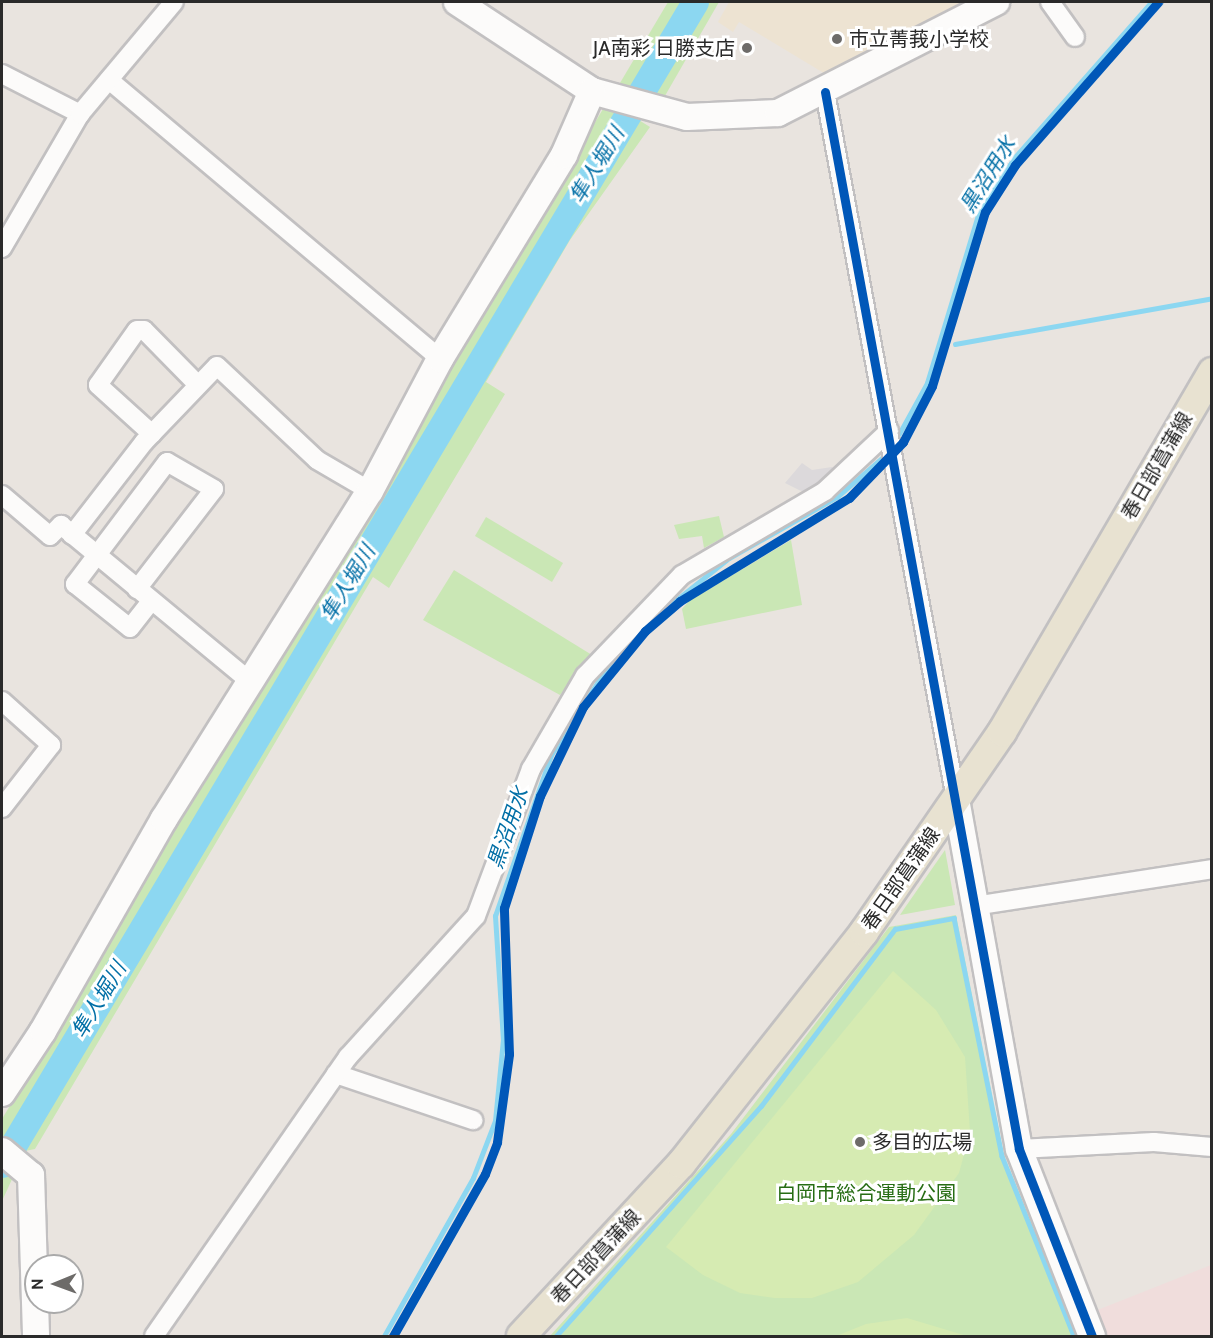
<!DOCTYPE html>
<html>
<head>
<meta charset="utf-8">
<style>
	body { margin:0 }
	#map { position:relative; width:1213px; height:1338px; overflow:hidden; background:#e9e4df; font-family:Cabin,"Noto Sans JP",sans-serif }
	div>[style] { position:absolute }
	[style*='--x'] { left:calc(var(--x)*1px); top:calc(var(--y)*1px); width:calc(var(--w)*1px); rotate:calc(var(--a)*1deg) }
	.industrial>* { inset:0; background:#dcd9db }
	.education>* { inset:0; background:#ede3d2 }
	.medical>* { inset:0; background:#f0dddc }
	.green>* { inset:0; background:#cae7b5 }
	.pitch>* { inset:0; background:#d6ebb2 }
	.stream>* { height:4.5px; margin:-2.25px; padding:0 2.25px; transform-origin:2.25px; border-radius:2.25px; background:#8cd7f1 }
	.river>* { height:27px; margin:-13.5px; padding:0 13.5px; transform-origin:13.5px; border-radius:13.5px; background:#8cd7f1 }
	.roads { filter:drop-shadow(2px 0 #c2c0c1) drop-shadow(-2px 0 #c2c0c1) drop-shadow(0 2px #c2c0c1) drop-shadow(0 -2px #c2c0c1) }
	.street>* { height:18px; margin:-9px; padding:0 9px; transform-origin:9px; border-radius:9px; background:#fcfbfa }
	.secondary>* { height:26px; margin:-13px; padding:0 13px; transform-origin:13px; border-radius:13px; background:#fcfbfa }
	.primary>* { height:28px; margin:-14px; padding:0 14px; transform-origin:14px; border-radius:14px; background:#e8e2d1 }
	.cycleway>* { height:9px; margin:-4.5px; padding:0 4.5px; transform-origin:4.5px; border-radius:4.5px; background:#0057b8 }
	.dots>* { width:16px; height:16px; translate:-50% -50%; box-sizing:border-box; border:3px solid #fff; border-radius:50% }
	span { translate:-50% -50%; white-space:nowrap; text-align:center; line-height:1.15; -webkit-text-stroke:6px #fff; paint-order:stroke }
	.poi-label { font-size:20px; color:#2a2a2a }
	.left { translate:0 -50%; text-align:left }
	.right { translate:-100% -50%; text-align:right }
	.street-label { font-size:20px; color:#2a2a2a }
	.park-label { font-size:20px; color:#276d14 }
	.water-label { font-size:21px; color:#026fa6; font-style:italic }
	.frame { position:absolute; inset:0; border:3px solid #2a2a2a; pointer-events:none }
	.north { position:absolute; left:24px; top:1254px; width:60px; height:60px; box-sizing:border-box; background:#fff; border:2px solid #aaa; border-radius:50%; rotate:269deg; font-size:16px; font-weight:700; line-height:24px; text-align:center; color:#2a2a2a }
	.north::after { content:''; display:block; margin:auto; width:21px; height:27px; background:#6d6b69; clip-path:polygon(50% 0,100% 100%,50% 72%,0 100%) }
</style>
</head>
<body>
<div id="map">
	<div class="industrial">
		<div style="clip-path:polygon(802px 463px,812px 470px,832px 467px,837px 472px,805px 493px,785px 483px)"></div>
	</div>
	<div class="education">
		<div style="clip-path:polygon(729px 2px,979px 2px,827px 75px,739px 22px,733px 32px,718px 22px)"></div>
	</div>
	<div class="medical">
		<div style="clip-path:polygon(1211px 1265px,1211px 1336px,1105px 1336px,1095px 1311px)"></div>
	</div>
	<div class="green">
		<div style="clip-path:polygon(668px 2px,683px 2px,632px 88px,620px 83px)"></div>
		<div style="clip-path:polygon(702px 2px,719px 2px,662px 101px,648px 94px)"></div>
		<div style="clip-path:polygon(603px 109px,616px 111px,2px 1146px,2px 1119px)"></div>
		<div style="clip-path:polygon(634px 117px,650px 127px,570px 240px,486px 382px,505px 394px,389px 588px,373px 577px,35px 1149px,25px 1151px,2px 1201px,2px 1176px)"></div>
		<div style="clip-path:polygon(719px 516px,724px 537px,704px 548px,702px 536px,679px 539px,674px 525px)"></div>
		<div style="clip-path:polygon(486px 517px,563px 563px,552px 582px,475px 536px)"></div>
		<div style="clip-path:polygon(791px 540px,802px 605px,686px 629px,682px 609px,689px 601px)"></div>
		<div style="clip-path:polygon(454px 570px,592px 655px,560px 695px,423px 620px)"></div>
		<div style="clip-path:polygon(945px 850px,955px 905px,900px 915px,904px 909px)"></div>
		<div style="clip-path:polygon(956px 915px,1004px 1156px,1077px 1336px,550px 1336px,731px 1134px,889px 927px)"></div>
	</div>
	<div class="pitch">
		<div style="clip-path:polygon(893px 971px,936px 1010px,965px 1057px,970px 1132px,959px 1173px,914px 1235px,858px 1282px,812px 1298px,775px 1298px,740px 1293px,703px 1275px,666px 1247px)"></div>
		<div style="clip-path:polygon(907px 1318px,967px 1336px,836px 1336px,866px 1324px)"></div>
	</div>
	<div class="stream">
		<div style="--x:955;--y:344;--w:261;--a:-10.1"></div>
		<div style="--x:899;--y:434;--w:58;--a:-61.2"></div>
		<div style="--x:927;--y:383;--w:179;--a:-73.1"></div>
		<div style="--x:979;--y:212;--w:66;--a:-56.8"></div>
		<div style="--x:1015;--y:157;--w:206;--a:-48.7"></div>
		<div style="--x:651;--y:620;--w:100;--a:-38.5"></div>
		<div style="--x:729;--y:558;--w:124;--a:-29.5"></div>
		<div style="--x:837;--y:497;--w:61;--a:-41"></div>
		<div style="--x:384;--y:1336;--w:181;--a:-60.6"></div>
		<div style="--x:473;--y:1178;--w:61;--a:-68.9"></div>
		<div style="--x:495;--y:1121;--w:81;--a:-84.4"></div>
		<div style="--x:503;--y:1040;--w:124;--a:-93.7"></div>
		<div style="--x:495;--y:916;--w:170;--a:-70.8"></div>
		<div style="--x:551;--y:755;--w:113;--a:-57.3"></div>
		<div style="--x:556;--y:1336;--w:308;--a:-48.3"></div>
		<div style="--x:761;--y:1106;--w:222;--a:-52.9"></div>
		<div style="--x:895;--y:929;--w:60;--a:-10.6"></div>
		<div style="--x:954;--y:918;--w:243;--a:78.6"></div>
		<div style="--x:1002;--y:1156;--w:194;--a:68.2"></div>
	</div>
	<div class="river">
		<div style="--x:2;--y:1164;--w:1353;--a:-59.19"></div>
	</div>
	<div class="roads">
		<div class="street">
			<div style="--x:1050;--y:2;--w:43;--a:54.5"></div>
			<div style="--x:2;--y:74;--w:88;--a:27.1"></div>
			<div style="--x:109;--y:80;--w:433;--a:40.1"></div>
			<div style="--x:825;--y:92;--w:719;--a:79.5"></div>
			<div style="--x:2;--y:248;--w:155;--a:-59.8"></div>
			<div style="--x:80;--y:114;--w:146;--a:-50"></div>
			<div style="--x:152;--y:434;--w:73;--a:-137.8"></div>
			<div style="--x:98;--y:385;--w:67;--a:-54.7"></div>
			<div style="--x:137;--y:330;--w:7;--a:0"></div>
			<div style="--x:144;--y:330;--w:77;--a:45.5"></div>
			<div style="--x:2;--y:495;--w:63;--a:40.5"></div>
			<div style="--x:50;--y:536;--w:16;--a:-45"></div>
			<div style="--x:61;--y:525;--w:249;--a:39.6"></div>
			<div style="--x:72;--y:535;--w:118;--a:-52.3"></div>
			<div style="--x:144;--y:442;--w:105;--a:-46.2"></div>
			<div style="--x:217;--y:366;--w:137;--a:43.2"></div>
			<div style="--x:317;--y:460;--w:61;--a:30.3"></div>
			<div style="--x:137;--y:589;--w:126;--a:-52.4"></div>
			<div style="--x:214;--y:489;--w:54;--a:-150.1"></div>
			<div style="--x:167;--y:462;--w:153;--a:127"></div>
			<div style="--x:75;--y:584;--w:70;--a:38.7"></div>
			<div style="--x:130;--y:628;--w:34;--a:-52"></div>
			<div style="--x:2;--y:701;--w:66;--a:41.9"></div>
			<div style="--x:51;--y:745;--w:80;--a:127.9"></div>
			<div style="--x:974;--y:906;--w:241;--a:-8.8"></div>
			<div style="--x:336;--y:1074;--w:145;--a:18.6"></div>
			<div style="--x:1019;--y:1149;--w:135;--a:-3"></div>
			<div style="--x:1154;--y:1142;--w:58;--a:4.9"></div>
			<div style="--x:154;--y:1336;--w:340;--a:-55.2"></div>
			<div style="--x:348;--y:1057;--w:190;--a:-47.8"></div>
			<div style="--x:476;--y:916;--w:157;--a:-69.5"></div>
			<div style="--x:531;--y:769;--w:108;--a:-59.9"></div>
			<div style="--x:585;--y:676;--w:140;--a:-46.2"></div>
			<div style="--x:682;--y:575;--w:166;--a:-30.4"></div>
			<div style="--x:825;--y:491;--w:88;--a:-43.2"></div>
		</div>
		<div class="secondary">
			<div style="--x:457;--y:2;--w:162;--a:33.4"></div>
			<div style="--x:592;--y:91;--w:98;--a:15.3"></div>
			<div style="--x:687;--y:117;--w:91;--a:-2.5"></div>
			<div style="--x:778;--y:113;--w:245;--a:-27"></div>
			<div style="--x:956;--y:799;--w:356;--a:79.8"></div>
			<div style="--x:1019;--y:1149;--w:201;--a:68.7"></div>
			<div style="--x:2;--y:1093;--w:74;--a:-56.5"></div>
			<div style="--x:43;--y:1031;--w:244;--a:-60.3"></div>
			<div style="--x:164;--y:819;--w:387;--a:-57.9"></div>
			<div style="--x:370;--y:491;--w:149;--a:-62.1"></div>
			<div style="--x:440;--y:359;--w:239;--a:-58.7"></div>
			<div style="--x:564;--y:155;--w:70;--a:-66.4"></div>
			<div style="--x:2;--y:1151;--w:38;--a:40"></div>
			<div style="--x:31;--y:1175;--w:161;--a:88.2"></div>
		</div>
		<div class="primary">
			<div style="--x:521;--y:1336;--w:235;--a:-47.1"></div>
			<div style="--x:681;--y:1164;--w:295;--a:-51.7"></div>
			<div style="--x:864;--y:932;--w:243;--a:-55.4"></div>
			<div style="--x:1002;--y:732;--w:417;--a:-59.7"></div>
		</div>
	</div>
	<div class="cycleway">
		<div style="--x:825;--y:92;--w:1075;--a:79.6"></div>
		<div style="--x:1019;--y:1149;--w:201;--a:68.7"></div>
		<div style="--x:393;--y:1336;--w:186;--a:-60.4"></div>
		<div style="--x:485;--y:1174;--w:34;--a:-69"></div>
		<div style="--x:497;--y:1142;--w:89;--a:-82.2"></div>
		<div style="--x:509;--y:1054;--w:146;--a:-92"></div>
		<div style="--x:504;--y:908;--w:118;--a:-72.2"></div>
		<div style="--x:540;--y:796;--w:99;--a:-64.2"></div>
		<div style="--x:583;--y:707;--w:98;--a:-50.8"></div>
		<div style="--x:645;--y:631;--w:46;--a:-40.6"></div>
		<div style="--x:680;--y:601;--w:198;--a:-31.4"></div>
		<div style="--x:849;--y:498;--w:78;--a:-46"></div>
		<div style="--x:903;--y:442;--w:63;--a:-62.6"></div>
		<div style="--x:932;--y:386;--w:182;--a:-73.1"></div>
		<div style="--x:985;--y:212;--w:56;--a:-57.4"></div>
		<div style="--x:1015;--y:165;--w:217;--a:-48.7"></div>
	</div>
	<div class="dots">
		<div style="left:837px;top:39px;background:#6d6b69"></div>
		<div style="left:747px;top:48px;background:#6d6b69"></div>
		<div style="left:860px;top:1142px;background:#6d6b69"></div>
	</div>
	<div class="poi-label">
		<span class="left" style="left:849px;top:39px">市立菁莪小学校</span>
		<span class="right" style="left:735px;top:48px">JA南彩 日勝支店</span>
		<span class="left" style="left:872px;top:1142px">多目的広場</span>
	</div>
	<div class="street-label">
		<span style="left:1157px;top:466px;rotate:-60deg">春日部菖蒲線</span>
		<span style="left:901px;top:879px;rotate:-55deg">春日部菖蒲線</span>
		<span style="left:596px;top:1257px;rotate:-47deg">春日部菖蒲線</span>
	</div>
	<div class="park-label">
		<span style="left:866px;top:1193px">白岡市総合運動公園</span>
	</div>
	<div class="water-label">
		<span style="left:597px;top:165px;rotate:-59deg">隼人堀川</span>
		<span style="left:988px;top:175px;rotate:-58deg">黒沼用水</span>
		<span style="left:348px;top:583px;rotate:-59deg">隼人堀川</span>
		<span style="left:508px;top:828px;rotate:-71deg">黒沼用水</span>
		<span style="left:99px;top:1000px;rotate:-59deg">隼人堀川</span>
	</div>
	<div class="frame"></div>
	<div class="north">N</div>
</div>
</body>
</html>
